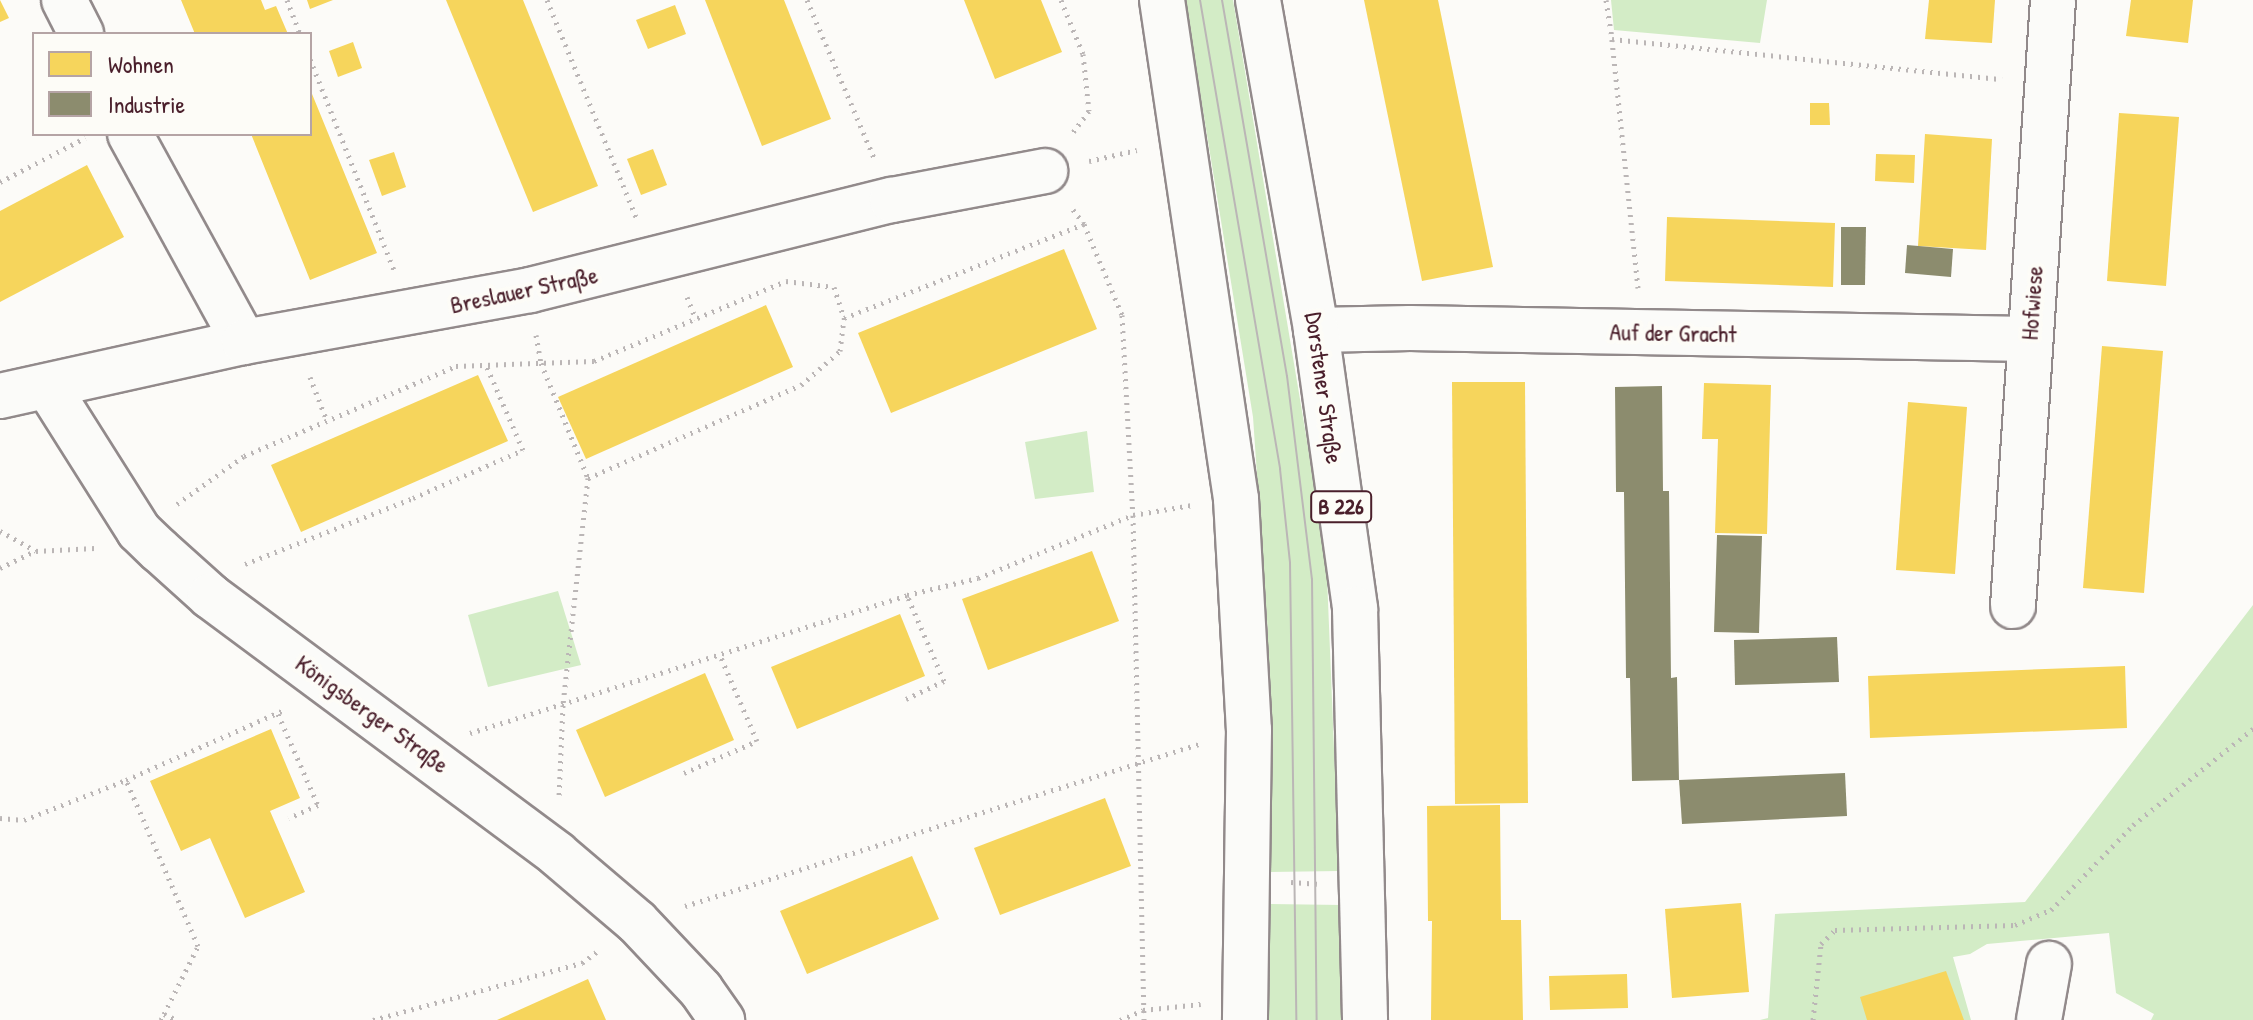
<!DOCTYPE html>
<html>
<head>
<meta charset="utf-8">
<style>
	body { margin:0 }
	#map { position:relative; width:2253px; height:1020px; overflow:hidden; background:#fcfbf8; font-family:"Patrick Hand",sans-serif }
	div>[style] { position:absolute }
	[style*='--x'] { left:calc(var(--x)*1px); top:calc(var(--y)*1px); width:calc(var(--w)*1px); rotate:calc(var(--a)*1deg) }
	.green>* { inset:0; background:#d3ecc6 }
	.homes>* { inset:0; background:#f6d55c }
	.industry>* { inset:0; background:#8c8c6e }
	.path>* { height:5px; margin-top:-2.5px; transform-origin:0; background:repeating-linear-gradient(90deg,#bbb6b6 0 2px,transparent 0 8px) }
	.roads { filter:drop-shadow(2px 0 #928a8b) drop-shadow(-2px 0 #928a8b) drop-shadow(0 2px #928a8b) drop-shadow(0 -2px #928a8b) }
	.street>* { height:44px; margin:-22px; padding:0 22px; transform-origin:22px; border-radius:22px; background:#fbfbf9 }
	.primary>* { height:44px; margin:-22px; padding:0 22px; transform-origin:22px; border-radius:22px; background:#fbfbf9 }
	.tram>* { height:2px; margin:-1px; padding:0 1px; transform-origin:1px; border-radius:1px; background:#bbb6b6 }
	span { translate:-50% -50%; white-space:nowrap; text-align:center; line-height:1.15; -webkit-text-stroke:8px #fdfcf7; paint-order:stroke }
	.shield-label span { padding:2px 6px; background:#fdfcf7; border:2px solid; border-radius:6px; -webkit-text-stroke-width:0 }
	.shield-label { font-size:22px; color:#4a1f2b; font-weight:700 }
	.street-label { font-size:24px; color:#4a1f2b }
	.legend { position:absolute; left:32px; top:32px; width:280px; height:104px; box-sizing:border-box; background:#fdfcf7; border:2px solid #b5a4a5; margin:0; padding:10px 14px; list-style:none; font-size:24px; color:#4a1f2b }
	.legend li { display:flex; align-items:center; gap:16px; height:40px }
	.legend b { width:40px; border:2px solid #b5a4a5 }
</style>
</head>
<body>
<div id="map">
	<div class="green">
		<div style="clip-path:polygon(1185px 0,1233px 0,1307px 441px,1327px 577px,1339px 871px,1268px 872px,1268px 634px,1253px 417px)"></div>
		<div style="clip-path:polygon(1611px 0,1767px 0,1760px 43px,1614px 30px)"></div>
		<div style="clip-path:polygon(1087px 431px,1094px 492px,1035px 499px,1025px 442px)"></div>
		<div style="clip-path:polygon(558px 591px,581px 665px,488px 687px,468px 615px)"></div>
		<div style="clip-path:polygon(2253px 605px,2253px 1020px,2151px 1020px,2154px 1014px,2116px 993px,2109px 933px,1987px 944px,1970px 954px,1953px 957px,1971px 1020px,1760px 1020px,1768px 1018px,1775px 914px,2025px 902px)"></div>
		<div style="clip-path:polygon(1267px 904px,1342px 905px,1341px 1020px,1268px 1020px)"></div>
	</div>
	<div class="homes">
		<div style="clip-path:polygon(0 0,9px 18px,0 22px)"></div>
		<div style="clip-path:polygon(181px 0,261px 0,265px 10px,276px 6px,288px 34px,195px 34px)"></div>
		<div style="clip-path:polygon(307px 0,333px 0,310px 9px)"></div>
		<div style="clip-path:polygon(446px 0,523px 0,598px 186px,533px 212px)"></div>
		<div style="clip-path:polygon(705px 0,784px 0,831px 119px,762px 146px)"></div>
		<div style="clip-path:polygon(964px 0,1041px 0,1062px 52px,995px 79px)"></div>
		<div style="clip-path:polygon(1364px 0,1438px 0,1493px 267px,1422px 281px)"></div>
		<div style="clip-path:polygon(1929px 0,1995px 0,1992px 43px,1925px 39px)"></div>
		<div style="clip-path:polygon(2131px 0,2193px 0,2188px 43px,2126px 36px)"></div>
		<div style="clip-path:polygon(675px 5px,686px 34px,648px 49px,636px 20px)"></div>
		<div style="clip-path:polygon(353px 42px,362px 68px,338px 77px,329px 51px)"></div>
		<div style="clip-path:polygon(310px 89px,377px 253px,310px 280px,251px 134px,310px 134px)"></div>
		<div style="clip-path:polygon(1810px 103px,1829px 103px,1830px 125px,1810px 125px)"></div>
		<div style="clip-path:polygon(2119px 113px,2179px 117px,2166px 286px,2107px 281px)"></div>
		<div style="clip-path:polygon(1925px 134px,1992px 139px,1986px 250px,1918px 246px)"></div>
		<div style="clip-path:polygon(653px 149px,667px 185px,641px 195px,627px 159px)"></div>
		<div style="clip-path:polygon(394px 152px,406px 187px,382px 196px,369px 160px)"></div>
		<div style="clip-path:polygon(1876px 154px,1915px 155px,1914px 183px,1875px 181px)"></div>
		<div style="clip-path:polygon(87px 165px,124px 237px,0 302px,0 211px)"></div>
		<div style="clip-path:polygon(1667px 217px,1835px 223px,1833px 287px,1665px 281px)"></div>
		<div style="clip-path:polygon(1064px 249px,1097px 329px,891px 413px,858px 333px)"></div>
		<div style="clip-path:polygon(766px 305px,793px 367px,586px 459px,558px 397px)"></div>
		<div style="clip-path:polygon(2102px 346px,2163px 351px,2144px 593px,2083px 588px)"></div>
		<div style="clip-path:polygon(478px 375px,508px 441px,301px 532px,271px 465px)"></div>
		<div style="clip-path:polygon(1452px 382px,1525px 382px,1528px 803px,1455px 804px)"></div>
		<div style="clip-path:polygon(1704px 383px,1771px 385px,1767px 534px,1715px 533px,1718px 439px,1702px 439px)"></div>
		<div style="clip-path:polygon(1908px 402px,1967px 407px,1955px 574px,1896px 570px)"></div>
		<div style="clip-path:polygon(1092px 551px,1119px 621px,988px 670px,962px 599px)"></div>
		<div style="clip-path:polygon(900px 614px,925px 676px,797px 729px,771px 667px)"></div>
		<div style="clip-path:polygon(2125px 666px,2127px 728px,1870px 738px,1868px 676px)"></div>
		<div style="clip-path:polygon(705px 673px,734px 740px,605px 797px,576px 730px)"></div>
		<div style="clip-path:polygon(271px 729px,300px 798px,270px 811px,305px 892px,245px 918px,210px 838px,181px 851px,150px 781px)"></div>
		<div style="clip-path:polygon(1105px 798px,1131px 866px,1000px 915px,974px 848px)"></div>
		<div style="clip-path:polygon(1500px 805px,1501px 920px,1521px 920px,1523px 1020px,1431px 1020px,1432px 921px,1428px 921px,1427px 806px)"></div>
		<div style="clip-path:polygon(912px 856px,939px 919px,807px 974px,780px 911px)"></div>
		<div style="clip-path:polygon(1741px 903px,1749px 992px,1672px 998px,1665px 909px)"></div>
		<div style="clip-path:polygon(1946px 971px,1964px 1020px,1867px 1020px,1860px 997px)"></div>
		<div style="clip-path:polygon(1627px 974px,1628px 1008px,1550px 1010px,1549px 976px)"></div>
		<div style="clip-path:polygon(588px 979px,606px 1020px,497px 1020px)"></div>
	</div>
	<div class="industry">
		<div style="clip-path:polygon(1841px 227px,1866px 227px,1865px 285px,1841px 285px)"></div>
		<div style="clip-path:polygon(1907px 245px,1953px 249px,1951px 277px,1905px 273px)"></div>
		<div style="clip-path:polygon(1662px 386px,1663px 491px,1669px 491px,1671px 678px,1677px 677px,1679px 780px,1632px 781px,1630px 678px,1626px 678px,1624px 492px,1616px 492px,1615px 387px)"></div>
		<div style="clip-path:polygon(1717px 535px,1762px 536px,1759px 633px,1714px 632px)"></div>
		<div style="clip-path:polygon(1837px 637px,1839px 682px,1735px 685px,1734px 640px)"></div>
		<div style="clip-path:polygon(1845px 773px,1847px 816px,1682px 824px,1679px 780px)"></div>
	</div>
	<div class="path">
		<div style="--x:287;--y:0;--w:36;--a:69"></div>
		<div style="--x:547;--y:0;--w:235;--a:67.7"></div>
		<div style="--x:807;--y:0;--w:172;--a:67"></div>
		<div style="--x:1061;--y:0;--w:58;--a:67.8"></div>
		<div style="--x:1083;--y:54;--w:57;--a:84"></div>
		<div style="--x:1089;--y:111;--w:31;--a:127"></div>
		<div style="--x:1606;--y:0;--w:39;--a:81"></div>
		<div style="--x:310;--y:59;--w:227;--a:68.3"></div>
		<div style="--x:1089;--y:161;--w:49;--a:-12.9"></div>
		<div style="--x:0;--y:182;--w:96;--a:-27.4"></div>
		<div style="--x:1084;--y:224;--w:99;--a:67.3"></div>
		<div style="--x:1122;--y:315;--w:200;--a:86.9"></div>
		<div style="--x:1133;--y:515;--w:505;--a:88.75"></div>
		<div style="--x:1638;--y:288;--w:250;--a:-96"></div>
		<div style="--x:1612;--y:39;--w:392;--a:5.9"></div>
		<div style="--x:687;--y:297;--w:24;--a:68"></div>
		<div style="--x:536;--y:335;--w:28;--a:80"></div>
		<div style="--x:541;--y:363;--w:124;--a:67.8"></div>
		<div style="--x:588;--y:478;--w:228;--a:96.3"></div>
		<div style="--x:563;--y:705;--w:92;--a:92.5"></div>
		<div style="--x:310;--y:377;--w:47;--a:68.9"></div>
		<div style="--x:588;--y:478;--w:232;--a:-23.6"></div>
		<div style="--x:801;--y:385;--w:52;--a:-41.1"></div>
		<div style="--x:840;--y:351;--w:33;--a:-83"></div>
		<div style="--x:177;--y:504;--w:82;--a:-35.6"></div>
		<div style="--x:244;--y:456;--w:230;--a:-23"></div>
		<div style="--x:456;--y:366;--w:138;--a:-2.1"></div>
		<div style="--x:594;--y:361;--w:208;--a:-22.6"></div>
		<div style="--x:786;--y:281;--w:48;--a:7.1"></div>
		<div style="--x:834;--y:287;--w:33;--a:72"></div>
		<div style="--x:844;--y:318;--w:258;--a:-21.4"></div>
		<div style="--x:1084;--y:224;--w:21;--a:-127"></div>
		<div style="--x:0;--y:531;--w:41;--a:29.1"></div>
		<div style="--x:36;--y:551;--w:59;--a:-2.9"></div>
		<div style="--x:245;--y:564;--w:180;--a:-21.4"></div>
		<div style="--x:413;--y:498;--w:120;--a:-23.6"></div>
		<div style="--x:523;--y:450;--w:93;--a:-113.5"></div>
		<div style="--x:0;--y:568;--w:39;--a:-26"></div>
		<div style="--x:906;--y:699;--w:42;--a:-25.3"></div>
		<div style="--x:944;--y:681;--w:94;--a:-113.3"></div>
		<div style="--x:278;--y:714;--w:99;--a:66.3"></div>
		<div style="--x:318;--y:805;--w:32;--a:156"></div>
		<div style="--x:470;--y:733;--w:458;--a:-17.5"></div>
		<div style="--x:907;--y:595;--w:73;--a:-13.5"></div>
		<div style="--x:978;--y:578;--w:167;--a:-22.1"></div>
		<div style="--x:1133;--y:515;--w:60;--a:-9.6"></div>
		<div style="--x:684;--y:773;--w:80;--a:-23.7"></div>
		<div style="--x:757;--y:741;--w:94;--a:-113.3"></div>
		<div style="--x:0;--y:818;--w:24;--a:5"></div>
		<div style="--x:24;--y:820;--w:110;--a:-21.4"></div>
		<div style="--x:1291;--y:882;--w:26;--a:4"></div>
		<div style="--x:685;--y:906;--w:542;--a:-17.5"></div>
		<div style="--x:164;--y:1014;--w:76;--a:-63.4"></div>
		<div style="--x:198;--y:946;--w:181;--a:-113.4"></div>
		<div style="--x:126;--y:780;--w:173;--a:-23.9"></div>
		<div style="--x:161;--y:1020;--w:7;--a:-63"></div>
		<div style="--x:164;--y:1014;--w:14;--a:25"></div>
		<div style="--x:373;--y:1020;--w:217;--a:-15.3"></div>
		<div style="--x:582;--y:963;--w:21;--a:-37"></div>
		<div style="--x:1120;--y:1020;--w:25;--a:-23"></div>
		<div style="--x:1143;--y:1010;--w:58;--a:-5.9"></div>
		<div style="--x:1813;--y:1020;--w:76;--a:-84"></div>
		<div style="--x:1821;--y:944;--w:20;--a:-45"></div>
		<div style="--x:1835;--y:930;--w:180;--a:-1.6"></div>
		<div style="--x:2015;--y:925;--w:39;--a:-23"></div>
		<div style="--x:2051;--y:910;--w:118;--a:-46"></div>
		<div style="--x:2133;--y:825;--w:154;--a:-38.7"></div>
	</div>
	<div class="roads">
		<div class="street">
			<div style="--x:64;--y:0;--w:38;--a:63"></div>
			<div style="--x:130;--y:134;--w:237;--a:61.3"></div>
			<div style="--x:1316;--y:330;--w:94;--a:-1.2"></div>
			<div style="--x:1410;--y:328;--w:620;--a:1.02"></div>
			<div style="--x:48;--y:387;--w:170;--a:57.7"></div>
			<div style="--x:139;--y:531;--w:28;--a:44"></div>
			<div style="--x:159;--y:550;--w:69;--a:42"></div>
			<div style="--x:210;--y:596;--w:432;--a:36.6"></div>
			<div style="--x:557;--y:854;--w:105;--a:40.4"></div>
			<div style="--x:637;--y:922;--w:93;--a:46.7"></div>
			<div style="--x:701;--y:990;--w:37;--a:55"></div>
			<div style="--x:0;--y:396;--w:250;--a:-12.5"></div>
			<div style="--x:244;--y:342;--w:291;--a:-10.3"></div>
			<div style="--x:530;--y:290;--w:373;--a:-14"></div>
			<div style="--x:892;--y:200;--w:156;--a:-10.7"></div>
			<div style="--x:2013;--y:606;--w:607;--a:-86.22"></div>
			<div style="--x:2039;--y:1020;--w:57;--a:-79.9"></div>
		</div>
		<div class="primary">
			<div style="--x:1162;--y:0;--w:504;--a:81.56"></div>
			<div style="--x:1236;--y:499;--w:231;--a:86.8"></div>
			<div style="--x:1249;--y:730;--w:290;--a:90.8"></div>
			<div style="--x:1258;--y:0;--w:335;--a:80"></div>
			<div style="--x:1316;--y:330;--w:282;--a:82"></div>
			<div style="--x:1355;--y:609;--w:411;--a:88.6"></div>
		</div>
	</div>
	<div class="tram">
		<div style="--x:1200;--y:0;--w:476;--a:80.3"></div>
		<div style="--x:1280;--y:469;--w:95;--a:83.9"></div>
		<div style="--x:1290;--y:563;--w:457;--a:89.2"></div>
		<div style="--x:1222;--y:0;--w:382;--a:80.2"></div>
		<div style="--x:1287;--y:376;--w:205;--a:83"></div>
		<div style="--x:1312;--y:579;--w:441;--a:89.4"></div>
	</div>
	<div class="shield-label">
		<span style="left:1341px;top:507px">B 226</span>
	</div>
	<div class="street-label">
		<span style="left:524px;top:290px;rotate:-12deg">Breslauer Straße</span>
		<span style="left:2032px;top:303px;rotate:-86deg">Hofwiese</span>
		<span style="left:1673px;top:333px;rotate:1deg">Auf der Gracht</span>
		<span style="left:1324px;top:388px;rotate:82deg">Dorstener Straße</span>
		<span style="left:372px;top:714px;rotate:36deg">Königsberger Straße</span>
	</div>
	<ul class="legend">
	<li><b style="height:22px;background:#f6d55c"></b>Wohnen</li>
	<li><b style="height:22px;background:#8c8c6e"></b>Industrie</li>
	</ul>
</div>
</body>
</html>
